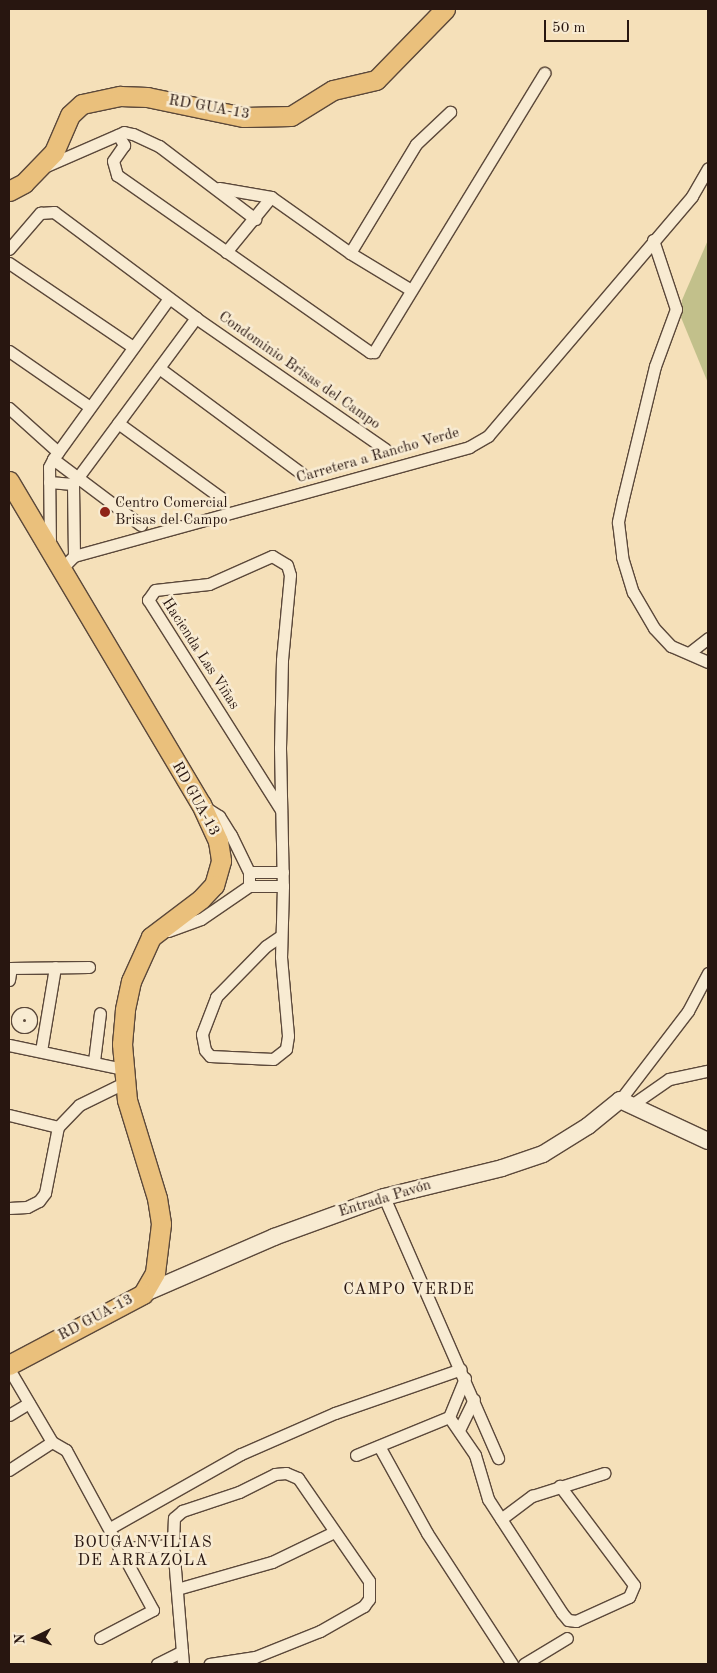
<!DOCTYPE html>
<html>
<head>
<meta charset="utf-8">
<style>
	body { margin:0 }
	#map { position:relative; width:717px; height:1673px; overflow:hidden; background:#f5e0b9; font-family:"Old Standard TT",serif }
	div>[style] { position:absolute }
	[style*='--x'] { left:calc(var(--x)*1px); top:calc(var(--y)*1px); width:calc(var(--w)*1px); rotate:calc(var(--a)*1deg) }
	.green>* { inset:0; background:#c2c08b }
	.roads { filter:drop-shadow(1px 0 #5b483a) drop-shadow(-1px 0 #5b483a) drop-shadow(0 1px #5b483a) drop-shadow(0 -1px #5b483a) }
	.street>* { height:11px; margin:-5.5px; padding:0 5.5px; transform-origin:5.5px; border-radius:5.5px; background:#f8ebd2 }
	.street>.ring { margin:-5.5px; padding:0; box-sizing:content-box; background:none; border:11px solid #f8ebd2; border-radius:50% }
	.secondary>* { height:16px; margin:-8px; padding:0 8px; transform-origin:8px; border-radius:8px; background:#f8ebd2 }
	.primary>* { height:19px; margin:-9.5px; padding:0 9.5px; transform-origin:9.5px; border-radius:9.5px; background:#eac07c }
	.dots>* { width:14px; height:14px; translate:-50% -50%; box-sizing:border-box; border:2px solid #f8ebd2; border-radius:50% }
	span { translate:-50% -50%; white-space:nowrap; text-align:center; line-height:1.15; -webkit-text-stroke:5px #f8ebd2; paint-order:stroke }
	.street-label { font-size:15px; color:#281610 }
	.poi-label { font-size:15px; color:#281610 }
	.left { translate:0 -50%; text-align:left }
	.neighbourhood-label { font-size:16px; color:#281610; letter-spacing:1px }
	.frame { position:absolute; inset:0; border:10px solid #281610; pointer-events:none }
	.north { position:absolute; left:10px; top:1613px; width:50px; height:50px; -webkit-text-stroke:4px #f8ebd2; paint-order:stroke; rotate:266deg; font-size:14px; font-weight:700; line-height:20px; text-align:center; color:#281610 }
	.north::after { content:''; display:block; margin:auto; width:18px; height:22px; background:#281610; clip-path:polygon(50% 0,100% 100%,50% 72%,0 100%) }
	.scale { position:absolute; left:544px; top:20px; width:85px; height:22px; box-sizing:border-box; border:2px solid #281610; border-top:0; padding-left:6px; font-size:15px; line-height:18px; white-space:nowrap; color:#281610; -webkit-text-stroke:4px #f8ebd2; paint-order:stroke }
</style>
</head>
<body>
<div id="map">
	<div class="green">
		<div style="clip-path:polygon(708px 240px,708px 383px,680px 315px,682px 300px)"></div>
	</div>
	<div class="roads">
		<div class="street">
			<div style="--x:118;--y:135;--w:12;--a:59"></div>
			<div style="--x:124;--y:145;--w:19;--a:125"></div>
			<div style="--x:113;--y:161;--w:15;--a:74"></div>
			<div style="--x:117;--y:175;--w:309;--a:35"></div>
			<div style="--x:370;--y:352;--w:4;--a:0"></div>
			<div style="--x:374;--y:352;--w:327;--a:-58.6"></div>
			<div style="--x:44;--y:167;--w:87;--a:-23.6"></div>
			<div style="--x:124;--y:132;--w:9;--a:13"></div>
			<div style="--x:133;--y:134;--w:29;--a:25"></div>
			<div style="--x:159;--y:146;--w:121;--a:37.2"></div>
			<div style="--x:219;--y:188;--w:53;--a:9.8"></div>
			<div style="--x:271;--y:197;--w:97;--a:35.3"></div>
			<div style="--x:350;--y:253;--w:71;--a:31.2"></div>
			<div style="--x:653;--y:240;--w:73;--a:71.6"></div>
			<div style="--x:676;--y:309;--w:61;--a:110.2"></div>
			<div style="--x:655;--y:366;--w:136;--a:103.6"></div>
			<div style="--x:623;--y:498;--w:25;--a:102"></div>
			<div style="--x:618;--y:522;--w:35;--a:83"></div>
			<div style="--x:622;--y:557;--w:37;--a:73"></div>
			<div style="--x:633;--y:592;--w:42;--a:59.7"></div>
			<div style="--x:654;--y:628;--w:25;--a:47"></div>
			<div style="--x:671;--y:646;--w:40;--a:23.4"></div>
			<div style="--x:9;--y:249;--w:48;--a:-49.3"></div>
			<div style="--x:40;--y:213;--w:14;--a:-4"></div>
			<div style="--x:54;--y:212;--w:177;--a:36.7"></div>
			<div style="--x:196;--y:318;--w:230;--a:34.7"></div>
			<div style="--x:226;--y:252;--w:71;--a:-50.7"></div>
			<div style="--x:350;--y:253;--w:127;--a:-58.8"></div>
			<div style="--x:416;--y:144;--w:47;--a:-43.3"></div>
			<div style="--x:9;--y:263;--w:150;--a:34.1"></div>
			<div style="--x:9;--y:351;--w:98;--a:34.7"></div>
			<div style="--x:159;--y:368;--w:177;--a:36.5"></div>
			<div style="--x:9;--y:408;--w:66;--a:41.9"></div>
			<div style="--x:118;--y:423;--w:126;--a:36"></div>
			<div style="--x:53;--y:459;--w:110;--a:36.9"></div>
			<div style="--x:49;--y:482;--w:24;--a:5"></div>
			<div style="--x:50;--y:548;--w:81;--a:-90.7"></div>
			<div style="--x:49;--y:467;--w:9;--a:-63"></div>
			<div style="--x:53;--y:459;--w:198;--a:-54.2"></div>
			<div style="--x:74;--y:556;--w:72;--a:-90.8"></div>
			<div style="--x:73;--y:484;--w:207;--a:-53.5"></div>
			<div style="--x:60;--y:570;--w:20;--a:-45"></div>
			<div style="--x:74;--y:556;--w:410;--a:-15.4"></div>
			<div style="--x:469;--y:447;--w:22;--a:-30"></div>
			<div style="--x:488;--y:436;--w:315;--a:-49.6"></div>
			<div style="--x:692;--y:196;--w:32;--a:-60"></div>
			<div style="--x:689;--y:653;--w:24;--a:-38"></div>
			<div style="--x:203;--y:806;--w:19;--a:32"></div>
			<div style="--x:219;--y:816;--w:22;--a:58"></div>
			<div style="--x:231;--y:835;--w:41;--a:64.1"></div>
			<div style="--x:249;--y:872;--w:14;--a:90"></div>
			<div style="--x:281;--y:810;--w:249;--a:-122.3"></div>
			<div style="--x:148;--y:600;--w:12;--a:-55"></div>
			<div style="--x:155;--y:590;--w:54;--a:-6.3"></div>
			<div style="--x:209;--y:584;--w:69;--a:-24"></div>
			<div style="--x:272;--y:556;--w:17;--a:31"></div>
			<div style="--x:287;--y:565;--w:10;--a:73"></div>
			<div style="--x:290;--y:575;--w:85;--a:95.4"></div>
			<div style="--x:282;--y:660;--w:88;--a:91.3"></div>
			<div style="--x:280;--y:748;--w:138;--a:88.8"></div>
			<div style="--x:283;--y:886;--w:71;--a:91.6"></div>
			<div style="--x:281;--y:957;--w:79;--a:84.9"></div>
			<div style="--x:288;--y:1036;--w:13;--a:99"></div>
			<div style="--x:286;--y:1049;--w:16;--a:142"></div>
			<div style="--x:273;--y:1059;--w:63;--a:-177.3"></div>
			<div style="--x:210;--y:1056;--w:8;--a:-130"></div>
			<div style="--x:205;--y:1050;--w:16;--a:-101"></div>
			<div style="--x:202;--y:1034;--w:40;--a:-69"></div>
			<div style="--x:216;--y:997;--w:71;--a:-45.6"></div>
			<div style="--x:266;--y:946;--w:18;--a:-34"></div>
			<div style="--x:249;--y:872;--w:34;--a:0"></div>
			<div style="--x:168;--y:931;--w:35;--a:-20"></div>
			<div style="--x:201;--y:919;--w:58;--a:-34.5"></div>
			<div style="--x:249;--y:886;--w:34;--a:0"></div>
			<div style="--x:9;--y:968;--w:80;--a:-0.7"></div>
			<div style="--x:9;--y:980;--w:12;--a:-81"></div>
			<div class="ring" style="left:17px;top:1013px;width:3px;height:3px"></div>
			<div style="--x:9;--y:1045;--w:116;--a:11.9"></div>
			<div style="--x:41;--y:1051;--w:85;--a:-80.5"></div>
			<div style="--x:94;--y:1061;--w:48;--a:-82.9"></div>
			<div style="--x:620;--y:1100;--w:112;--a:-52.6"></div>
			<div style="--x:688;--y:1011;--w:43;--a:-62.2"></div>
			<div style="--x:633;--y:1104;--w:44;--a:-34.8"></div>
			<div style="--x:669;--y:1079;--w:40;--a:-12"></div>
			<div style="--x:9;--y:1115;--w:50;--a:13.8"></div>
			<div style="--x:384;--y:1197;--w:285;--a:66.4"></div>
			<div style="--x:9;--y:1208;--w:18;--a:-3"></div>
			<div style="--x:27;--y:1207;--w:13;--a:-27"></div>
			<div style="--x:39;--y:1201;--w:10;--a:-53"></div>
			<div style="--x:45;--y:1193;--w:67;--a:-78.9"></div>
			<div style="--x:58;--y:1127;--w:30;--a:-46"></div>
			<div style="--x:79;--y:1105;--w:50;--a:-26.1"></div>
			<div style="--x:9;--y:1369;--w:85;--a:59.5"></div>
			<div style="--x:52;--y:1442;--w:16;--a:30"></div>
			<div style="--x:66;--y:1450;--w:182;--a:61.5"></div>
			<div style="--x:153;--y:1610;--w:60;--a:152.2"></div>
			<div style="--x:9;--y:1415;--w:23;--a:-31"></div>
			<div style="--x:449;--y:1417;--w:46;--a:55.6"></div>
			<div style="--x:475;--y:1455;--w:46;--a:73.5"></div>
			<div style="--x:488;--y:1499;--w:136;--a:57"></div>
			<div style="--x:562;--y:1613;--w:9;--a:49"></div>
			<div style="--x:568;--y:1620;--w:8;--a:7"></div>
			<div style="--x:576;--y:1621;--w:58;--a:-24.4"></div>
			<div style="--x:629;--y:1597;--w:13;--a:-67"></div>
			<div style="--x:634;--y:1585;--w:124;--a:-126.8"></div>
			<div style="--x:459;--y:1430;--w:34;--a:-64"></div>
			<div style="--x:379;--y:1446;--w:99;--a:61.1"></div>
			<div style="--x:427;--y:1533;--w:156;--a:57"></div>
			<div style="--x:356;--y:1455;--w:100;--a:-22.2"></div>
			<div style="--x:449;--y:1417;--w:42;--a:-67.7"></div>
			<div style="--x:9;--y:1470;--w:51;--a:-33.1"></div>
			<div style="--x:501;--y:1519;--w:39;--a:-37"></div>
			<div style="--x:532;--y:1496;--w:76;--a:-17.7"></div>
			<div style="--x:110;--y:1528;--w:150;--a:-29.5"></div>
			<div style="--x:241;--y:1454;--w:103;--a:-23.6"></div>
			<div style="--x:335;--y:1413;--w:133;--a:-19.2"></div>
			<div style="--x:122;--y:1548;--w:51;--a:-3.4"></div>
			<div style="--x:127;--y:1559;--w:47;--a:-3.7"></div>
			<div style="--x:177;--y:1589;--w:99;--a:-15.9"></div>
			<div style="--x:272;--y:1562;--w:69;--a:-25.8"></div>
			<div style="--x:157;--y:1664;--w:28;--a:-27"></div>
			<div style="--x:183;--y:1664;--w:119;--a:-94.8"></div>
			<div style="--x:173;--y:1545;--w:27;--a:-88"></div>
			<div style="--x:174;--y:1518;--w:11;--a:-41"></div>
			<div style="--x:182;--y:1511;--w:60;--a:-18.4"></div>
			<div style="--x:239;--y:1492;--w:40;--a:-26.6"></div>
			<div style="--x:275;--y:1474;--w:11;--a:-5"></div>
			<div style="--x:286;--y:1473;--w:13;--a:23"></div>
			<div style="--x:298;--y:1478;--w:125;--a:55.4"></div>
			<div style="--x:369;--y:1581;--w:18;--a:90"></div>
			<div style="--x:369;--y:1599;--w:9;--a:126"></div>
			<div style="--x:364;--y:1606;--w:51;--a:150.4"></div>
			<div style="--x:320;--y:1631;--w:70;--a:158.2"></div>
			<div style="--x:255;--y:1657;--w:46;--a:171.2"></div>
			<div style="--x:524;--y:1664;--w:50;--a:-31.2"></div>
		</div>
		<div class="secondary">
			<div style="--x:143;--y:1294;--w:143;--a:-23.5"></div>
			<div style="--x:274;--y:1237;--w:117;--a:-20"></div>
			<div style="--x:384;--y:1197;--w:122;--a:-13.8"></div>
			<div style="--x:502;--y:1168;--w:43;--a:-18.9"></div>
			<div style="--x:543;--y:1154;--w:53;--a:-31.9"></div>
			<div style="--x:588;--y:1126;--w:41;--a:-39.1"></div>
			<div style="--x:620;--y:1100;--w:97;--a:25"></div>
		</div>
		<div class="primary">
			<div style="--x:9;--y:191;--w:17;--a:-28"></div>
			<div style="--x:24;--y:183;--w:43;--a:-45.9"></div>
			<div style="--x:54;--y:152;--w:40;--a:-66.6"></div>
			<div style="--x:70;--y:115;--w:16;--a:-43"></div>
			<div style="--x:82;--y:104;--w:39;--a:-12"></div>
			<div style="--x:120;--y:96;--w:27;--a:2"></div>
			<div style="--x:147;--y:97;--w:99;--a:11.7"></div>
			<div style="--x:244;--y:117;--w:47;--a:-1.2"></div>
			<div style="--x:291;--y:116;--w:49;--a:-31.8"></div>
			<div style="--x:333;--y:90;--w:44;--a:-13.1"></div>
			<div style="--x:376;--y:80;--w:99;--a:-45.8"></div>
			<div style="--x:9;--y:481;--w:376;--a:59.3"></div>
			<div style="--x:201;--y:804;--w:41;--a:65.3"></div>
			<div style="--x:218;--y:841;--w:20;--a:81"></div>
			<div style="--x:221;--y:861;--w:25;--a:106"></div>
			<div style="--x:214;--y:885;--w:19;--a:133"></div>
			<div style="--x:201;--y:899;--w:63;--a:142.8"></div>
			<div style="--x:151;--y:937;--w:48;--a:114.4"></div>
			<div style="--x:131;--y:981;--w:30;--a:102"></div>
			<div style="--x:125;--y:1010;--w:34;--a:95"></div>
			<div style="--x:122;--y:1044;--w:56;--a:84.9"></div>
			<div style="--x:127;--y:1100;--w:102;--a:73"></div>
			<div style="--x:157;--y:1198;--w:26;--a:81"></div>
			<div style="--x:161;--y:1224;--w:49;--a:97"></div>
			<div style="--x:155;--y:1273;--w:24;--a:120"></div>
			<div style="--x:143;--y:1294;--w:152;--a:152.1"></div>
		</div>
	</div>
	<div class="dots">
		<div style="left:105px;top:512px;background:#8f2418"></div>
	</div>
	<div class="street-label">
		<span style="left:209px;top:108px;rotate:10deg">RD GUA-13</span>
		<span style="left:299px;top:371px;rotate:35deg">Condominio Brisas del Campo</span>
		<span style="left:378px;top:456px;rotate:-16deg">Carretera a Rancho Verde</span>
		<span style="left:200px;top:654px;rotate:57deg">Hacienda Las Viñas</span>
		<span style="left:195px;top:799px;rotate:61deg">RD GUA-13</span>
		<span style="left:385px;top:1199px;rotate:-17deg">Entrada Pavón</span>
		<span style="left:96px;top:1318px;rotate:-28deg">RD GUA-13</span>
	</div>
	<div class="poi-label">
		<span class="left" style="left:115px;top:512px">Centro Comercial<br>Brisas del Campo</span>
	</div>
	<div class="neighbourhood-label">
		<span style="left:409px;top:1290px">CAMPO VERDE</span>
		<span style="left:143px;top:1552px">BOUGANVILIAS<br>DE ARRAZOLA</span>
	</div>
	<div class="frame"></div>
	<div class="north">N</div>
	<div class="scale">50 m</div>
</div>
</body>
</html>
